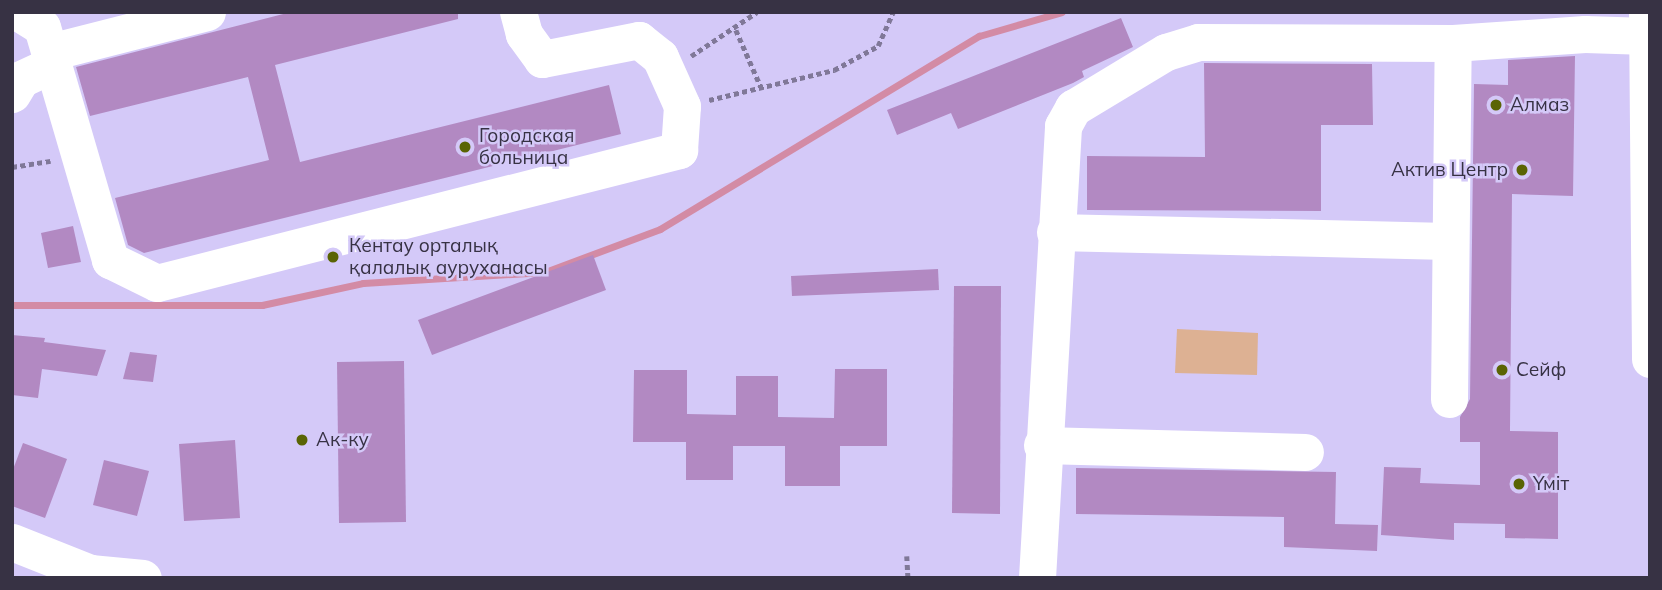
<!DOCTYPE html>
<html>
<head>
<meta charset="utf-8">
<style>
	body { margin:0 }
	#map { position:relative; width:1662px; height:590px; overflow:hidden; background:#d4c9f8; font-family:Mulish,sans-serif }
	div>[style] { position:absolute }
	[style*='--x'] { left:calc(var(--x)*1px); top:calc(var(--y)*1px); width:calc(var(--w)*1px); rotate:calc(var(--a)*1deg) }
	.green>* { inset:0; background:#ddb193 }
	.stream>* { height:7px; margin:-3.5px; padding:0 3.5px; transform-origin:3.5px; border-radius:3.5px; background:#d38ba5 }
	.building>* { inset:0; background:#b289c2 }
	.path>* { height:4.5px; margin-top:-2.25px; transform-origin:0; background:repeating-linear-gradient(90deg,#807898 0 5px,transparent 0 8.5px) }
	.minor>* { height:37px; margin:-18.5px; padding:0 18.5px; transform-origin:18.5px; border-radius:18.5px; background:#fff }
	.dots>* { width:19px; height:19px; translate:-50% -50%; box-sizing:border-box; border:4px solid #d4c9f8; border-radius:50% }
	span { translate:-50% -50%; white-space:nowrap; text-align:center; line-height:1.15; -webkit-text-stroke:5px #d4c9f8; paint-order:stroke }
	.poi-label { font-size:19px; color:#373244 }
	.left { translate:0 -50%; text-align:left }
	.right { translate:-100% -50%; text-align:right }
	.frame { position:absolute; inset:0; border:14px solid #373244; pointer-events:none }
</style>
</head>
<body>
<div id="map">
	<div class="green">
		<div style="clip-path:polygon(1177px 329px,1258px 333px,1257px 375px,1175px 373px)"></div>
	</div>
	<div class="stream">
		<div style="--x:12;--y:305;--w:250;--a:0"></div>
		<div style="--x:262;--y:305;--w:103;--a:-12.3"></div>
		<div style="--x:363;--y:283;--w:182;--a:-3.5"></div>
		<div style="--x:545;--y:272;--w:123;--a:-20.5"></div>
		<div style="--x:660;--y:229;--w:373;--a:-31.2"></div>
		<div style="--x:979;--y:36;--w:86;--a:-16.1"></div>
	</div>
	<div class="building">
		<div style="clip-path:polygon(291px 12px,458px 12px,458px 19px,275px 65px,300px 162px,609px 85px,621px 134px,144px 253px,128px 245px,115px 198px,269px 160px,248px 77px,90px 116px,76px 67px)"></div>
		<div style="clip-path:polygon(1121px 18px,1133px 47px,1082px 71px,1084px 77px,1073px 83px,958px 129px,951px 113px,897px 135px,887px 110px)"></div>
		<div style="clip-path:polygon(1575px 56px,1573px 196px,1512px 194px,1510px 431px,1558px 432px,1558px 539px,1505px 538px,1505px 524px,1454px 523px,1454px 540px,1381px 535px,1384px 467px,1421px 468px,1420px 483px,1480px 485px,1480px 442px,1460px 442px,1460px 417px,1470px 399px,1474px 84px,1508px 85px,1508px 60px)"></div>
		<div style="clip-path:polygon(1204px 63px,1372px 64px,1373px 125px,1321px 125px,1321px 211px,1087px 210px,1087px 156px,1205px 157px)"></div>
		<div style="clip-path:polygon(73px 226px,81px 262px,48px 268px,41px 233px)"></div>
		<div style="clip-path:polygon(593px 255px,606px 290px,432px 355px,418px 320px)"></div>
		<div style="clip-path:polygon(938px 269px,939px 290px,792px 296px,791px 276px)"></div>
		<div style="clip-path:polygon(954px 286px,1001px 286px,1000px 514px,952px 513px)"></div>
		<div style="clip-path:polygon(12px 335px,45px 338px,44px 342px,106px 350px,97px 376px,42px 369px,38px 398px,12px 395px)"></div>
		<div style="clip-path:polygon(130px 352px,157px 355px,153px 382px,123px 379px)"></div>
		<div style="clip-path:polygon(404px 361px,406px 522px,339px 523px,337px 362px)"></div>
		<div style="clip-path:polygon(835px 369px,887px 369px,887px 446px,840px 446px,840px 486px,785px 486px,785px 446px,733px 446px,733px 480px,686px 480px,686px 442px,633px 442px,634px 370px,687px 370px,687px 414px,736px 415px,736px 376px,778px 376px,778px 417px,834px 418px)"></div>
		<div style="clip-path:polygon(235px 440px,240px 518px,184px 521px,179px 444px)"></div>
		<div style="clip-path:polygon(23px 443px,67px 459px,45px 518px,12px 506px,12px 472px)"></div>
		<div style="clip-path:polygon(104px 460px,149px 471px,137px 516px,93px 505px)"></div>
		<div style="clip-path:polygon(1076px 468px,1336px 472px,1335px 524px,1378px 525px,1377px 551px,1284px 547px,1284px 517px,1076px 514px)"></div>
	</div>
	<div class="path">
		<div style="--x:736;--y:30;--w:62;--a:66.3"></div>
		<div style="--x:691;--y:56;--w:79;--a:-33.7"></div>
		<div style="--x:709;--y:100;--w:129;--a:-13.5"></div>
		<div style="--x:834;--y:70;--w:50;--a:-28.6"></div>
		<div style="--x:878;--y:46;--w:37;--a:-66"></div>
		<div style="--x:12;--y:167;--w:39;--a:-9"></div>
		<div style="--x:907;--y:556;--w:22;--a:87"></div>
	</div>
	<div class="minor">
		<div style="--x:18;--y:12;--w:28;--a:32"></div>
		<div style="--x:42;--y:27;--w:243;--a:73.7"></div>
		<div style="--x:110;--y:260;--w:52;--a:26.1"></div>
		<div style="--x:157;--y:283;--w:539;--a:-14.29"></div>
		<div style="--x:679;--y:150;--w:44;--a:-86.1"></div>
		<div style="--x:682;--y:106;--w:54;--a:-114.2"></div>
		<div style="--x:660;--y:57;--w:27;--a:-141"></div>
		<div style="--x:639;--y:40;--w:99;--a:168.9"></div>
		<div style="--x:542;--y:59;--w:31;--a:-126"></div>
		<div style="--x:524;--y:34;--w:23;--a:-105"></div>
		<div style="--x:1647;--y:13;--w:346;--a:89.5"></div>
		<div style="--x:50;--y:52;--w:162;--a:-14.3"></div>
		<div style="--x:12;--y:94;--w:17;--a:-59"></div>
		<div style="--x:21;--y:79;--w:35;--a:-25"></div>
		<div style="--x:1055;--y:232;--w:393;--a:1.3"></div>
		<div style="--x:1449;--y:399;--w:356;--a:-89.4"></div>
		<div style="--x:1042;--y:445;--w:263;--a:1.5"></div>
		<div style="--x:12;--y:542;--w:84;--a:21.7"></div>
		<div style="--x:67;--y:578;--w:24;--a:-12"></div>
		<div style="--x:90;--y:573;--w:53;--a:5.4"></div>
		<div style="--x:1037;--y:578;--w:453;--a:-86.7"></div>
		<div style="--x:1063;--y:126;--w:21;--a:-61"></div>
		<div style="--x:1073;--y:108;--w:109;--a:-31.1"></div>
		<div style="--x:1166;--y:52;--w:34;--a:-17"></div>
		<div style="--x:1198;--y:42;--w:255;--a:0.2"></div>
		<div style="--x:1453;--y:43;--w:132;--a:-3.9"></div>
		<div style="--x:1585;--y:34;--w:62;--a:1.8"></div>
	</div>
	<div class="dots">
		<div style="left:1496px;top:105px;background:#5a6404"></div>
		<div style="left:465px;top:147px;background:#5a6404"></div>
		<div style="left:1522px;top:170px;background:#5a6404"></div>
		<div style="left:333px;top:257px;background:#5a6404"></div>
		<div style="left:1502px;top:370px;background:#5a6404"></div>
		<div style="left:302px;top:440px;background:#5a6404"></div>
		<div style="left:1519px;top:484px;background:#5a6404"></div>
	</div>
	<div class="poi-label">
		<span class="left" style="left:1510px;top:105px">Алмаз</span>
		<span class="left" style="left:479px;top:147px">Городская<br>больница</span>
		<span class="right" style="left:1508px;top:170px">Актив Центр</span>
		<span class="left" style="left:349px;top:257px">Кентау орталық<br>қалалық ауруханасы</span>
		<span class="left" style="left:1516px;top:370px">Сейф</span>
		<span class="left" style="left:316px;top:440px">Ак-ку</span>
		<span class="left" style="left:1533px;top:484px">Үміт</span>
	</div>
	<div class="frame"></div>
</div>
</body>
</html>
